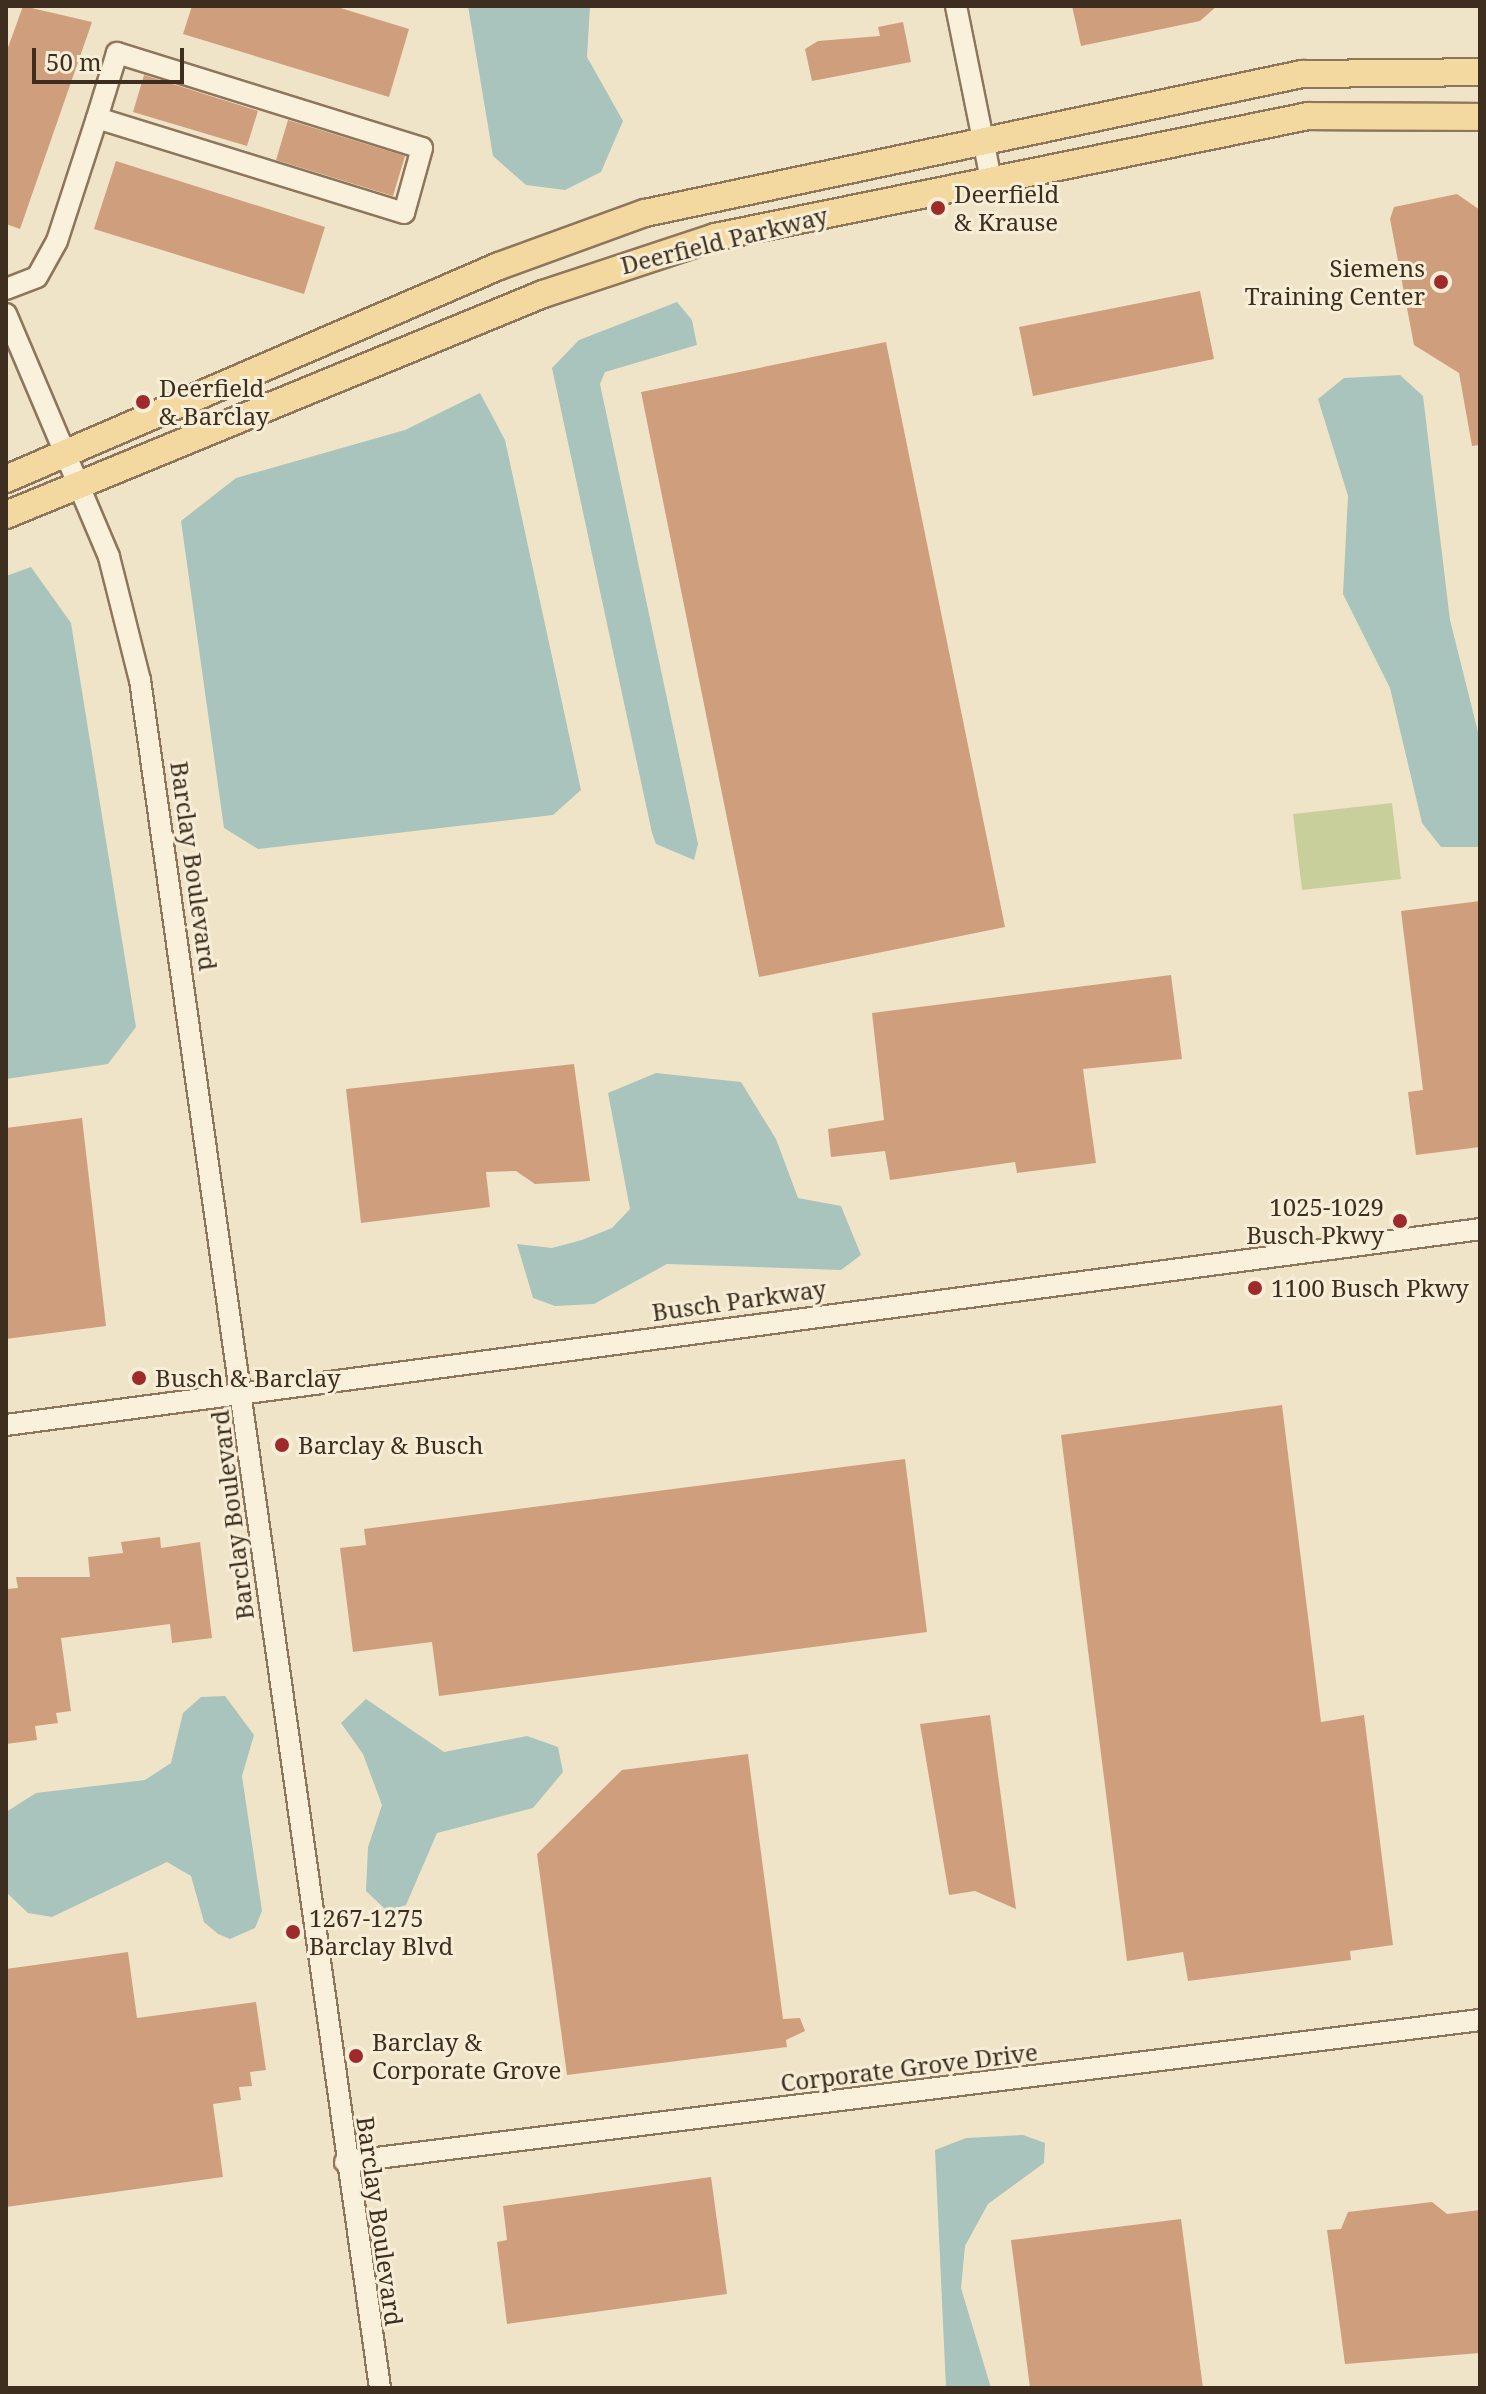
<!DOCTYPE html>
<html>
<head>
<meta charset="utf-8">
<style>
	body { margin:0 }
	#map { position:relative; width:1486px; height:2394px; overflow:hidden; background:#f0e4c8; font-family:"Noto Serif",serif }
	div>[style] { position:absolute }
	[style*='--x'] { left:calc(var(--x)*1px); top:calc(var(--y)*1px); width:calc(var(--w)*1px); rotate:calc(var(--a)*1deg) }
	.green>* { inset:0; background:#c9cf9b }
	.water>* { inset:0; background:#a9c4bc }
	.building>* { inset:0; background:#cf9f7d }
	.roads { filter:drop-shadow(2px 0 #8d765c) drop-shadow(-2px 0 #8d765c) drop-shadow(0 2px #8d765c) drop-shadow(0 -2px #8d765c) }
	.minor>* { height:20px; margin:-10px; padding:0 10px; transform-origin:10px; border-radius:10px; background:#faf1dc }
	.major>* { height:26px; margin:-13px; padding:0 13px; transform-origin:13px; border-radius:13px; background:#f3d9a0 }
	.dots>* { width:22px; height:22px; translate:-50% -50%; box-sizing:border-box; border:4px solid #f7eed8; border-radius:50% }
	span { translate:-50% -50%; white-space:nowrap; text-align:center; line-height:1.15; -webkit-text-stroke:6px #f7eed8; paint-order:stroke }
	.poi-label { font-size:24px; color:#3d2e20 }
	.left { translate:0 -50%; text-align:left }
	.right { translate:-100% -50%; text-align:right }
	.street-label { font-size:24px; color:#3d2e20 }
	.frame { position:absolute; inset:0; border:8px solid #3d2e20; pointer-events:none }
	.scale { position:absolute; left:32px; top:48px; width:152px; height:36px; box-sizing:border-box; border:4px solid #3d2e20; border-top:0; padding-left:10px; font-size:24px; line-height:28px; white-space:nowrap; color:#3d2e20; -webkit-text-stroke:6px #f7eed8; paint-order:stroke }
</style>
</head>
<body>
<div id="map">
	<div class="green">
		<div style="clip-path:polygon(1392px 803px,1401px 879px,1302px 890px,1293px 814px)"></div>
	</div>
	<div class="water">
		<div style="clip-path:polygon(468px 6px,590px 6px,587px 57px,623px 121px,601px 172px,565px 190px,526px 185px,493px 156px)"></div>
		<div style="clip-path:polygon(677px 302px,692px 320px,697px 345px,605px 372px,600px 384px,698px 844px,694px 860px,656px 844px,652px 833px,552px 368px,579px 340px)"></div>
		<div style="clip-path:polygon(1400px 375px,1423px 396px,1450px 620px,1480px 740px,1478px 847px,1441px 847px,1422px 823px,1390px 688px,1343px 594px,1348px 496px,1318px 399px,1344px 378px)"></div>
		<div style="clip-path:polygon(480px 393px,505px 440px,581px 790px,553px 815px,258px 849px,224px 828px,181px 521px,236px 478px,405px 430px)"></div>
		<div style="clip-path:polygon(31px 567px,71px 623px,136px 1027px,108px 1064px,6px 1079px,6px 576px)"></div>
		<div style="clip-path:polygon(656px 1073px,741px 1082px,776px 1139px,798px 1198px,841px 1206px,861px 1255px,841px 1270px,667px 1264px,594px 1304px,555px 1306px,533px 1298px,517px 1244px,552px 1248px,582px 1240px,612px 1228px,630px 1209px,608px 1093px)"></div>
		<div style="clip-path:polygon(225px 1696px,254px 1735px,242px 1776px,262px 1911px,255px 1928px,230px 1939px,218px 1934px,204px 1922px,191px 1876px,167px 1862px,52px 1917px,28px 1913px,6px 1892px,6px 1812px,36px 1793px,145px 1780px,171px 1763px,183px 1713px,201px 1697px)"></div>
		<div style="clip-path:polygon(366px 1699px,444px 1752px,527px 1736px,558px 1747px,563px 1772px,533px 1808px,437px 1833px,406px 1905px,387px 1911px,366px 1891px,368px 1847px,382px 1805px,363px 1754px,341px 1723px)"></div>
		<div style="clip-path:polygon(1023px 2135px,1045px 2143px,1044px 2163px,988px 2204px,965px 2246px,961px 2288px,991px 2388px,946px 2388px,935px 2150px,966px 2138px)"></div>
	</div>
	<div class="building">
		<div style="clip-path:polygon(23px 6px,92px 22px,20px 229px,6px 224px,6px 53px)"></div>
		<div style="clip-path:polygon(192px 6px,334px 6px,409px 29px,389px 97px,183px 34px)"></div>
		<div style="clip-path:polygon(1072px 6px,1217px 6px,1200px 21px,1081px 46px)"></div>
		<div style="clip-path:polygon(903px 22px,911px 62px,812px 81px,805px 49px,818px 41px,880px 36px,878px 27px)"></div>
		<div style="clip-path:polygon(144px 75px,258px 111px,247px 146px,133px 112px)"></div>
		<div style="clip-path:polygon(288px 120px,405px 156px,393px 196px,276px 160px)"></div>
		<div style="clip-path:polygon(116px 161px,325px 227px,304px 294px,94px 229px)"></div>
		<div style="clip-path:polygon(1457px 194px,1480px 210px,1480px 445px,1472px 446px,1459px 373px,1414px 345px,1390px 219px,1394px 207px)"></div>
		<div style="clip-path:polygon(1200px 291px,1214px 359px,1033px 396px,1019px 327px)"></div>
		<div style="clip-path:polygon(886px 342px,1005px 927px,759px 977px,641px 392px)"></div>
		<div style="clip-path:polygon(1480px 901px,1480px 1147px,1416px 1155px,1408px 1092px,1423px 1090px,1401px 911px)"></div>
		<div style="clip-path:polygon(1171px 975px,1182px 1059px,1083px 1069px,1096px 1163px,1017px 1173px,1015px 1162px,890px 1180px,885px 1151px,831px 1157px,828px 1129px,884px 1120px,872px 1013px)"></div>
		<div style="clip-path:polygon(574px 1064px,590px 1181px,535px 1184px,516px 1171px,486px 1172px,490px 1207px,361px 1223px,346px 1089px)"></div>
		<div style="clip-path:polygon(82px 1118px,106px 1326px,6px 1339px,6px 1128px)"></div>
		<div style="clip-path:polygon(1282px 1405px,1321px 1722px,1364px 1715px,1393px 1945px,1350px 1951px,1351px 1960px,1188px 1981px,1183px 1952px,1127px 1961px,1061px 1435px)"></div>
		<div style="clip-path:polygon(905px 1459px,927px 1632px,439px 1696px,432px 1642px,353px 1652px,340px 1548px,366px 1545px,364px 1529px)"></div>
		<div style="clip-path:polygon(160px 1537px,161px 1548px,200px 1542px,212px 1638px,172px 1643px,170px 1624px,61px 1638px,71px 1711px,56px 1713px,58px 1723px,35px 1726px,37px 1740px,6px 1744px,6px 1589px,18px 1588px,16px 1577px,90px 1577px,88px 1557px,123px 1553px,121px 1542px)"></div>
		<div style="clip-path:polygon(990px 1715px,1016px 1909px,975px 1891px,949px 1895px,920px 1724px)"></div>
		<div style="clip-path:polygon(748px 1754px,783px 2019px,800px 2018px,805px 2031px,786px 2040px,787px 2047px,567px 2075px,537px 1854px,622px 1770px)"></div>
		<div style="clip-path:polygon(128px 1952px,137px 2018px,256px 2002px,266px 2070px,250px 2072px,252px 2086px,239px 2087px,241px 2100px,213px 2104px,223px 2177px,6px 2207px,6px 1969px)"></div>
		<div style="clip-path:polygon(711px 2177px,727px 2294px,507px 2324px,497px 2242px,507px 2240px,503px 2206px)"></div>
		<div style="clip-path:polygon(1432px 2202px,1447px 2214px,1480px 2210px,1480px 2353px,1345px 2364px,1327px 2230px,1341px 2229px,1348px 2212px)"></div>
		<div style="clip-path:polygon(1181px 2219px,1203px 2388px,1030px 2388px,1011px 2240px)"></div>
	</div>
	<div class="roads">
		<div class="minor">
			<div style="--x:956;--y:6;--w:177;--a:78.6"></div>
			<div style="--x:117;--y:53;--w:319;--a:17.3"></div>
			<div style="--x:422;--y:148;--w:67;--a:105.5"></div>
			<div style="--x:404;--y:213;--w:321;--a:-162.8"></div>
			<div style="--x:97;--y:118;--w:68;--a:-72.9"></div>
			<div style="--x:6;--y:289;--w:33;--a:-21"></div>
			<div style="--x:37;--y:277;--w:41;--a:-60.9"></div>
			<div style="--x:57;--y:241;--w:129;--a:-72"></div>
			<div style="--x:6;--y:314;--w:264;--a:67"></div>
			<div style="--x:109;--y:557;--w:127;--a:75.9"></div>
			<div style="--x:140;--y:680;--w:1725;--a:82"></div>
			<div style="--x:6;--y:1425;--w:1487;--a:-7.57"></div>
			<div style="--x:345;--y:2162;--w:1144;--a:-7.13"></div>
		</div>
		<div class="major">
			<div style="--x:6;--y:479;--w:537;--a:-23.37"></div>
			<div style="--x:499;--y:266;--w:155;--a:-20"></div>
			<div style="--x:645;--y:213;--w:672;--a:-11.95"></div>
			<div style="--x:1302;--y:74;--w:178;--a:-0.6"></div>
			<div style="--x:6;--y:515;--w:581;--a:-22.37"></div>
			<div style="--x:543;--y:294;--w:181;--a:-18.3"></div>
			<div style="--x:715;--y:237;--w:605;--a:-11.53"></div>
			<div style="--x:1308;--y:116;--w:172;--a:0.3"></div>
		</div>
	</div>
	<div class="dots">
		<div style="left:938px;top:208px;background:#9e2a2b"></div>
		<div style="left:1441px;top:282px;background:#9e2a2b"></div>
		<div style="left:143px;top:402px;background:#9e2a2b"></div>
		<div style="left:1400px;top:1221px;background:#9e2a2b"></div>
		<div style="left:1255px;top:1288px;background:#9e2a2b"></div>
		<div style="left:139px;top:1378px;background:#9e2a2b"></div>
		<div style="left:282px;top:1445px;background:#9e2a2b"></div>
		<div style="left:293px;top:1932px;background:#9e2a2b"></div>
		<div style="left:356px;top:2056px;background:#9e2a2b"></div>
	</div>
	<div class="poi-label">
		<span class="left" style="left:954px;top:208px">Deerfield<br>&amp; Krause</span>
		<span class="right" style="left:1425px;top:282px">Siemens<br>Training Center</span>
		<span class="left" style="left:159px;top:402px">Deerfield<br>&amp; Barclay</span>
		<span class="right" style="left:1384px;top:1221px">1025-1029<br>Busch Pkwy</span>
		<span class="left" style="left:1271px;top:1288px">1100 Busch Pkwy</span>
		<span class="left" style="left:155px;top:1378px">Busch &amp; Barclay</span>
		<span class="left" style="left:298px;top:1445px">Barclay &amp; Busch</span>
		<span class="left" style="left:309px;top:1932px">1267-1275<br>Barclay Blvd</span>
		<span class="left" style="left:372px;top:2056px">Barclay &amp;<br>Corporate Grove</span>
	</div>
	<div class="street-label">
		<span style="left:724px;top:240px;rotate:-14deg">Deerfield Parkway</span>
		<span style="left:194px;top:866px;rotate:82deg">Barclay Boulevard</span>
		<span style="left:739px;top:1300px;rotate:-8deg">Busch Parkway</span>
		<span style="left:232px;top:1515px;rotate:-97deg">Barclay Boulevard</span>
		<span style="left:909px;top:2067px;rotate:-7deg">Corporate Grove Drive</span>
		<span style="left:380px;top:2221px;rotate:82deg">Barclay Boulevard</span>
	</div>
	<div class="frame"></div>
	<div class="scale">50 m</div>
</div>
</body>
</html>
